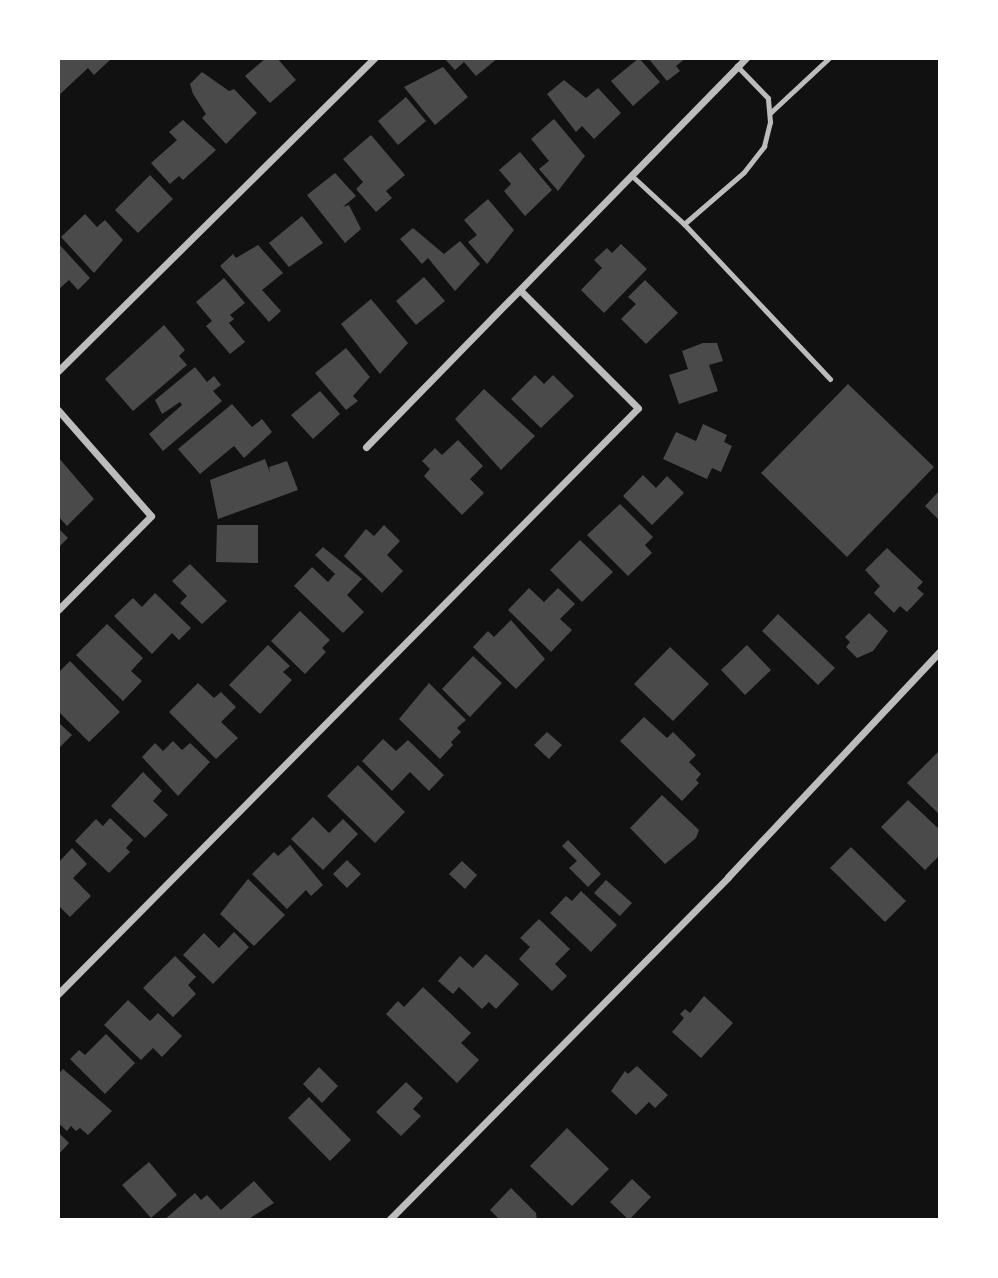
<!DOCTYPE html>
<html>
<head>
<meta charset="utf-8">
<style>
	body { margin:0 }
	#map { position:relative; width:998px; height:1278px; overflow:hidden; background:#111; font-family:"Roboto Condensed",sans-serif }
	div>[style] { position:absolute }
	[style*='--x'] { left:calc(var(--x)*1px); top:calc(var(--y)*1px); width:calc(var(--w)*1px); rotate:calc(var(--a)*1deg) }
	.building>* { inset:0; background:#4a4a4a }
	.service>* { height:5px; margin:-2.5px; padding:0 2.5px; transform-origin:2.5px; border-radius:2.5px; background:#bcbcbc }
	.minor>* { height:7px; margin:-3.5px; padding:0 3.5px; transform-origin:3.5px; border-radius:3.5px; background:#bcbcbc }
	span { translate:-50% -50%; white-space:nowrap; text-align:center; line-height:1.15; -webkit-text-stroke:6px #fff; paint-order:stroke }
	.frame { position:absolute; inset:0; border:60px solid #fff; pointer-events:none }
</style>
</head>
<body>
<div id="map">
	<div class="building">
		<div style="clip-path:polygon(58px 58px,109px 58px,111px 59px,94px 75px,88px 68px,58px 96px)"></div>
		<div style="clip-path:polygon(266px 58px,277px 58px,296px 80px,270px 103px,245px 76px)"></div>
		<div style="clip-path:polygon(444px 58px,498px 58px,476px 76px,464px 62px,455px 70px)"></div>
		<div style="clip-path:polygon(639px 58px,660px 82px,633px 106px,611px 81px)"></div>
		<div style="clip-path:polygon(648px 58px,686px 58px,676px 66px,680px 71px,667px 81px)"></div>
		<div style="clip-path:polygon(443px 67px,468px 97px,435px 125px,404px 87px)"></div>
		<div style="clip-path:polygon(202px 72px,229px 91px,234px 89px,257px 113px,226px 144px,202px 118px,206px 114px,193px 94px,190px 84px)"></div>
		<div style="clip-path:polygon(564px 80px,586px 98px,598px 88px,621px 113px,594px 139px,582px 126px,576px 132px,547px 94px)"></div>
		<div style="clip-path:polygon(406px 97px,426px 121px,398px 145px,378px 121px)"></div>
		<div style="clip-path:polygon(554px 119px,585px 156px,558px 191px,539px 169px,549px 161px,531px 139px)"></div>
		<div style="clip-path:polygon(183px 120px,216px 150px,183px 180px,179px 176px,170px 184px,151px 163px,177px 140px,169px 132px)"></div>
		<div style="clip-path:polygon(371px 135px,405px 175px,386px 191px,392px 198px,376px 212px,356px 189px,363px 182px,343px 159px)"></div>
		<div style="clip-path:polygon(520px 152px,552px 190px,525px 216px,504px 191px,511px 184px,499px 170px)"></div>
		<div style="clip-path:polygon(335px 173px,356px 196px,343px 207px,349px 205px,361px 229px,345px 243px,307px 195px)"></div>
		<div style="clip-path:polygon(150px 175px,173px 199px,138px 233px,115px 210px)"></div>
		<div style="clip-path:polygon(488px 199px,514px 230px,487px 264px,468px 242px,477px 235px,464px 220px)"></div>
		<div style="clip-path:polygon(85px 214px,97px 227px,105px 220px,123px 240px,94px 273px,61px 237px)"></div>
		<div style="clip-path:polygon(302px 216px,323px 243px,289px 267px,269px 243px)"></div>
		<div style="clip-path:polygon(413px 228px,444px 254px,460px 241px,480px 264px,455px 291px,428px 258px,422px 264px,400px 239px)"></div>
		<div style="clip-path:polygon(58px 243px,90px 278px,78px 290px,69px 280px,58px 290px)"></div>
		<div style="clip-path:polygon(621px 244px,647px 269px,604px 313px,581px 290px,602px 268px,594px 260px,607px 248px,612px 253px)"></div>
		<div style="clip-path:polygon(258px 245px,283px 273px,262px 290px,281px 311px,269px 322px,220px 266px,233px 254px,236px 258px)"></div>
		<div style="clip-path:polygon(424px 277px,445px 301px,416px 325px,396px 301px)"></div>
		<div style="clip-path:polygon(224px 278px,245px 303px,230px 315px,234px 319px,229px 323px,245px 342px,230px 354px,206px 326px,212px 321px,196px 302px)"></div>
		<div style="clip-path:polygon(645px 280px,678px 313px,646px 344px,621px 319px,636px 304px,628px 297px)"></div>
		<div style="clip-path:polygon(371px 299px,408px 343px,380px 374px,341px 324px)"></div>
		<div style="clip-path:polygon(164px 325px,185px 350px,179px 356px,187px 365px,133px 411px,105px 379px)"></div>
		<div style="clip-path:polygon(703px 343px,717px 343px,723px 361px,709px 365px,718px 391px,679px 404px,669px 375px,688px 369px,682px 351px)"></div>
		<div style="clip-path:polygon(346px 348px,370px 377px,353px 396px,358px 401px,346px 410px,315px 373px)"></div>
		<div style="clip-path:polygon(195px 367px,207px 382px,214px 376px,221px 385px,213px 391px,222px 401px,163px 451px,149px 434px,182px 405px,180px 402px,162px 414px,155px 400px)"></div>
		<div style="clip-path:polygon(535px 375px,544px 384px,553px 375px,574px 396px,541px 428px,511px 399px)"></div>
		<div style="clip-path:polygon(848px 384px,934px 467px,847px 557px,761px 473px)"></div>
		<div style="clip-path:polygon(484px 389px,535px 436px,501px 470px,455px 419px)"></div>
		<div style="clip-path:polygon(320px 391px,340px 414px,313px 439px,291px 415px)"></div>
		<div style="clip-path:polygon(232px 404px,252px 427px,262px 419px,272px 432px,244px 458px,234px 446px,200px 474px,178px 449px)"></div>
		<div style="clip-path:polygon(703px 424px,727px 435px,724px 442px,732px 446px,721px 472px,712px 468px,707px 479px,663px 459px,676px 432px,696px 441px)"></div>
		<div style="clip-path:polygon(458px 440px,483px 466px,470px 479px,484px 493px,462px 515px,424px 476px,430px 469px,422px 461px,435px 448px,442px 455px)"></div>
		<div style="clip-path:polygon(58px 457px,94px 499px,67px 526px,58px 516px)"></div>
		<div style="clip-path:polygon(265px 459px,270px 473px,269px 467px,287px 461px,298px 490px,218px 519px,210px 480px)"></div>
		<div style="clip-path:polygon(643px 475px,656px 488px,667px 476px,684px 493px,652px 525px,623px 496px)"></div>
		<div style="clip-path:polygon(940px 490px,940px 521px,925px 506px)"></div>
		<div style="clip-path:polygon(620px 504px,653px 537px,645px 545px,652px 553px,628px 576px,587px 535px)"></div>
		<div style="clip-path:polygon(217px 525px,258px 525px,258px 563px,216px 562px)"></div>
		<div style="clip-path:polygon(384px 525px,400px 541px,387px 555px,403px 571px,382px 593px,344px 556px,366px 529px,374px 536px)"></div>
		<div style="clip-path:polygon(58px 528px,68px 538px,58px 548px)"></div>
		<div style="clip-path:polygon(580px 540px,613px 572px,582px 602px,550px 570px)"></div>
		<div style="clip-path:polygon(323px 547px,362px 579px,347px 595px,364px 612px,343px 633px,294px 586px,312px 567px,328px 582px,335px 574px,315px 555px)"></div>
		<div style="clip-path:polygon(887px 548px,923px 582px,917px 588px,924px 594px,907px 612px,900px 606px,894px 613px,874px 593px,880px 586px,865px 570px)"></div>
		<div style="clip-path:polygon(190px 564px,227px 601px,202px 624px,180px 603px,187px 596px,172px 581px)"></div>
		<div style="clip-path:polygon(529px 588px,544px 602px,558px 588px,575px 604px,560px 619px,572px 630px,551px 652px,508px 610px)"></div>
		<div style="clip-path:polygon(155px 593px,191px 628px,179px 640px,172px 633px,152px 654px,114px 616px,133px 598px,142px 607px)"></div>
		<div style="clip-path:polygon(300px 611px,330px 640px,322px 648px,326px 652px,305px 674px,271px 641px)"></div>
		<div style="clip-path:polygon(869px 613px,888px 631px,873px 651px,857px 658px,846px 647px,850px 642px,845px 637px)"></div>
		<div style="clip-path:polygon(778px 614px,835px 668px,818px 685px,762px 631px)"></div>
		<div style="clip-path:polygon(511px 620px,545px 659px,516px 689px,473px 647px,488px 631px,494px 637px)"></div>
		<div style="clip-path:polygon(107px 624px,143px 658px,131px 671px,142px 681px,123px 701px,76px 655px)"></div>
		<div style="clip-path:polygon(268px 645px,290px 666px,283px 672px,292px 680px,260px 714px,229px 685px)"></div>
		<div style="clip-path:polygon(747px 645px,771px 670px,745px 695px,721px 670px)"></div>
		<div style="clip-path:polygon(670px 647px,709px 684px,673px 721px,634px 684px)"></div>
		<div style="clip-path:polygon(473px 656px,502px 683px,470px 717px,442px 689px)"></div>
		<div style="clip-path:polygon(70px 661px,120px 712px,89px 742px,58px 711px,58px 673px)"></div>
		<div style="clip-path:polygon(198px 683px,214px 698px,221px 692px,236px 707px,221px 722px,238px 738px,216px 759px,169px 712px)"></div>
		<div style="clip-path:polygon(429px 683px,466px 720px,457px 728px,461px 732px,451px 742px,453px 745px,440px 759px,399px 719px)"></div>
		<div style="clip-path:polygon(644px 717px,667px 738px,673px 732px,696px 755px,689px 762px,701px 774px,696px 780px,699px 783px,682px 801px,620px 741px)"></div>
		<div style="clip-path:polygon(58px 722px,72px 735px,58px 749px)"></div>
		<div style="clip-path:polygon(547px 732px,562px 745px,549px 759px,534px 745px)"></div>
		<div style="clip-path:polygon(383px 739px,396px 751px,408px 740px,444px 775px,429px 791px,410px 772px,392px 791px,362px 761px)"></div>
		<div style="clip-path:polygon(173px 741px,182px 750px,190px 743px,210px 762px,178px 796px,142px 757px,155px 743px,163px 751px)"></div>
		<div style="clip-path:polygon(938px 752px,940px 755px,940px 815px,907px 783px)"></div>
		<div style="clip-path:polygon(358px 765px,405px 812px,375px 843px,327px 796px)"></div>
		<div style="clip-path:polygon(143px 772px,162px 791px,153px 801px,168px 815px,145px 838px,111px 806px)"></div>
		<div style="clip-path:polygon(662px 795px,699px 830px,696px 838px,665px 864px,630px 828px)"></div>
		<div style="clip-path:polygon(908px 800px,940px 830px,940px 855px,925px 870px,881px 827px)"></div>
		<div style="clip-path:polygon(313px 817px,329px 833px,343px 819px,358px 834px,323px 870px,291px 839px)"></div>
		<div style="clip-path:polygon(110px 818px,133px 840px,126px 848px,130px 852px,109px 873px,75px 841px,96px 819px,103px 826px)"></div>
		<div style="clip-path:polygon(568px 840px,601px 874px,588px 887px,569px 868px,577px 861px,562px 846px)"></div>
		<div style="clip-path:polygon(290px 845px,323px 885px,311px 896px,306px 890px,287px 909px,252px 874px,274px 852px,278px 856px)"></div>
		<div style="clip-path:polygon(851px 847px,906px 901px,885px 922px,830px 868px)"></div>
		<div style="clip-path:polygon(72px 848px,87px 864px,73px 878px,91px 896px,70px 917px,58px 905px,58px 863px)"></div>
		<div style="clip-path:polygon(347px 860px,361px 874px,347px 888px,333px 874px)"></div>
		<div style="clip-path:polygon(462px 861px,477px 875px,465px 889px,449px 874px)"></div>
		<div style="clip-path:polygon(248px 879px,285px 915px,254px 946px,220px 914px)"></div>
		<div style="clip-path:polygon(606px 880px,632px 903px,620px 916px,594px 893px)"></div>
		<div style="clip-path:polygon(581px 891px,617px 925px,591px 952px,550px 913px,566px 896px,572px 901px)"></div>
		<div style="clip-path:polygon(539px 919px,570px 949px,555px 964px,567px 976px,552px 991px,519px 959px,530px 947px,520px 938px)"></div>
		<div style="clip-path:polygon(234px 932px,249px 947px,213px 984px,183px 955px,204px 933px,219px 948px)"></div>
		<div style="clip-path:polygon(486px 954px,519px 984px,496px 1009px,489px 1002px,482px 1009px,459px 987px,453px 994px,438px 981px,460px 956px,473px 968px)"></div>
		<div style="clip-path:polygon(175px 956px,196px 977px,188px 985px,196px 994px,173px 1017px,143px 988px)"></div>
		<div style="clip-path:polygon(423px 987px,471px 1033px,461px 1043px,479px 1060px,457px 1083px,386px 1014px,398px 1001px,404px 1007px)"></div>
		<div style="clip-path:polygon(704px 996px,733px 1023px,701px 1058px,672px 1032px,684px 1018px,680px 1014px,685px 1009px,690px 1013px)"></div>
		<div style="clip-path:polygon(128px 1000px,150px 1021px,158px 1013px,182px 1036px,162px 1057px,153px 1048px,141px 1060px,104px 1025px)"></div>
		<div style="clip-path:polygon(106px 1034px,135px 1063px,105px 1094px,70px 1059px,79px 1050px,85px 1055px)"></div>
		<div style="clip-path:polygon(637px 1066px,668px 1095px,655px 1108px,649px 1102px,636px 1115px,611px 1091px,625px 1071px,628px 1074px)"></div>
		<div style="clip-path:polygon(319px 1067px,338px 1086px,322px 1103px,303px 1084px)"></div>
		<div style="clip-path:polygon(63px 1069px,112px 1111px,88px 1135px,80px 1128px,76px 1131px,71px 1126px,67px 1131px,58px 1123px,58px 1074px)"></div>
		<div style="clip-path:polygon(406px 1082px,423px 1098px,413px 1109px,421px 1116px,401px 1136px,376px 1112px)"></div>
		<div style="clip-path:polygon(309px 1097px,351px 1140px,330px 1161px,288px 1118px)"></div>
		<div style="clip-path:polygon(567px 1128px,609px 1169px,572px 1206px,530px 1166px)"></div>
		<div style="clip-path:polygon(58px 1132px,69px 1143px,58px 1155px)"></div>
		<div style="clip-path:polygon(149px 1162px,177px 1195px,151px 1218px,122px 1185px)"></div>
		<div style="clip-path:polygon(632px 1179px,651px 1197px,629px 1220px,610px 1202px)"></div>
		<div style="clip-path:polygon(254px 1181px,274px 1203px,247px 1220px,164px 1220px,195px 1193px,201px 1200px,207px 1195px,221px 1210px)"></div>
		<div style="clip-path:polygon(511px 1188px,536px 1213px,537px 1220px,500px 1220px,490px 1210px)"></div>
	</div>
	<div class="service">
		<div style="--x:770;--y:113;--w:81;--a:-43"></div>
		<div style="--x:631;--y:175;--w:72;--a:42.8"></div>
		<div style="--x:684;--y:224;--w:79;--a:-40.9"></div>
		<div style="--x:744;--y:172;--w:33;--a:-52"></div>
		<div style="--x:764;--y:146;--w:25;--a:-76"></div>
		<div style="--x:770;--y:122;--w:24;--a:-95"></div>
		<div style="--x:768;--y:98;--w:45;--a:-134.1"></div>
		<div style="--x:684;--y:224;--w:213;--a:46.7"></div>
	</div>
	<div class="minor">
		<div style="--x:58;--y:371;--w:445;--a:-44.7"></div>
		<div style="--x:58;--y:410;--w:141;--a:48.7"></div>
		<div style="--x:151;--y:516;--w:132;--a:134.7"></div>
		<div style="--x:366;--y:447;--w:544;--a:-45.67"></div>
		<div style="--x:58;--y:994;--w:824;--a:-45.29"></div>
		<div style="--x:638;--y:408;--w:167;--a:-135"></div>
		<div style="--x:389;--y:1220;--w:482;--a:-45.3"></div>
		<div style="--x:728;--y:877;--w:310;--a:-46.8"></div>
	</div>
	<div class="frame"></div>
</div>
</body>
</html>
